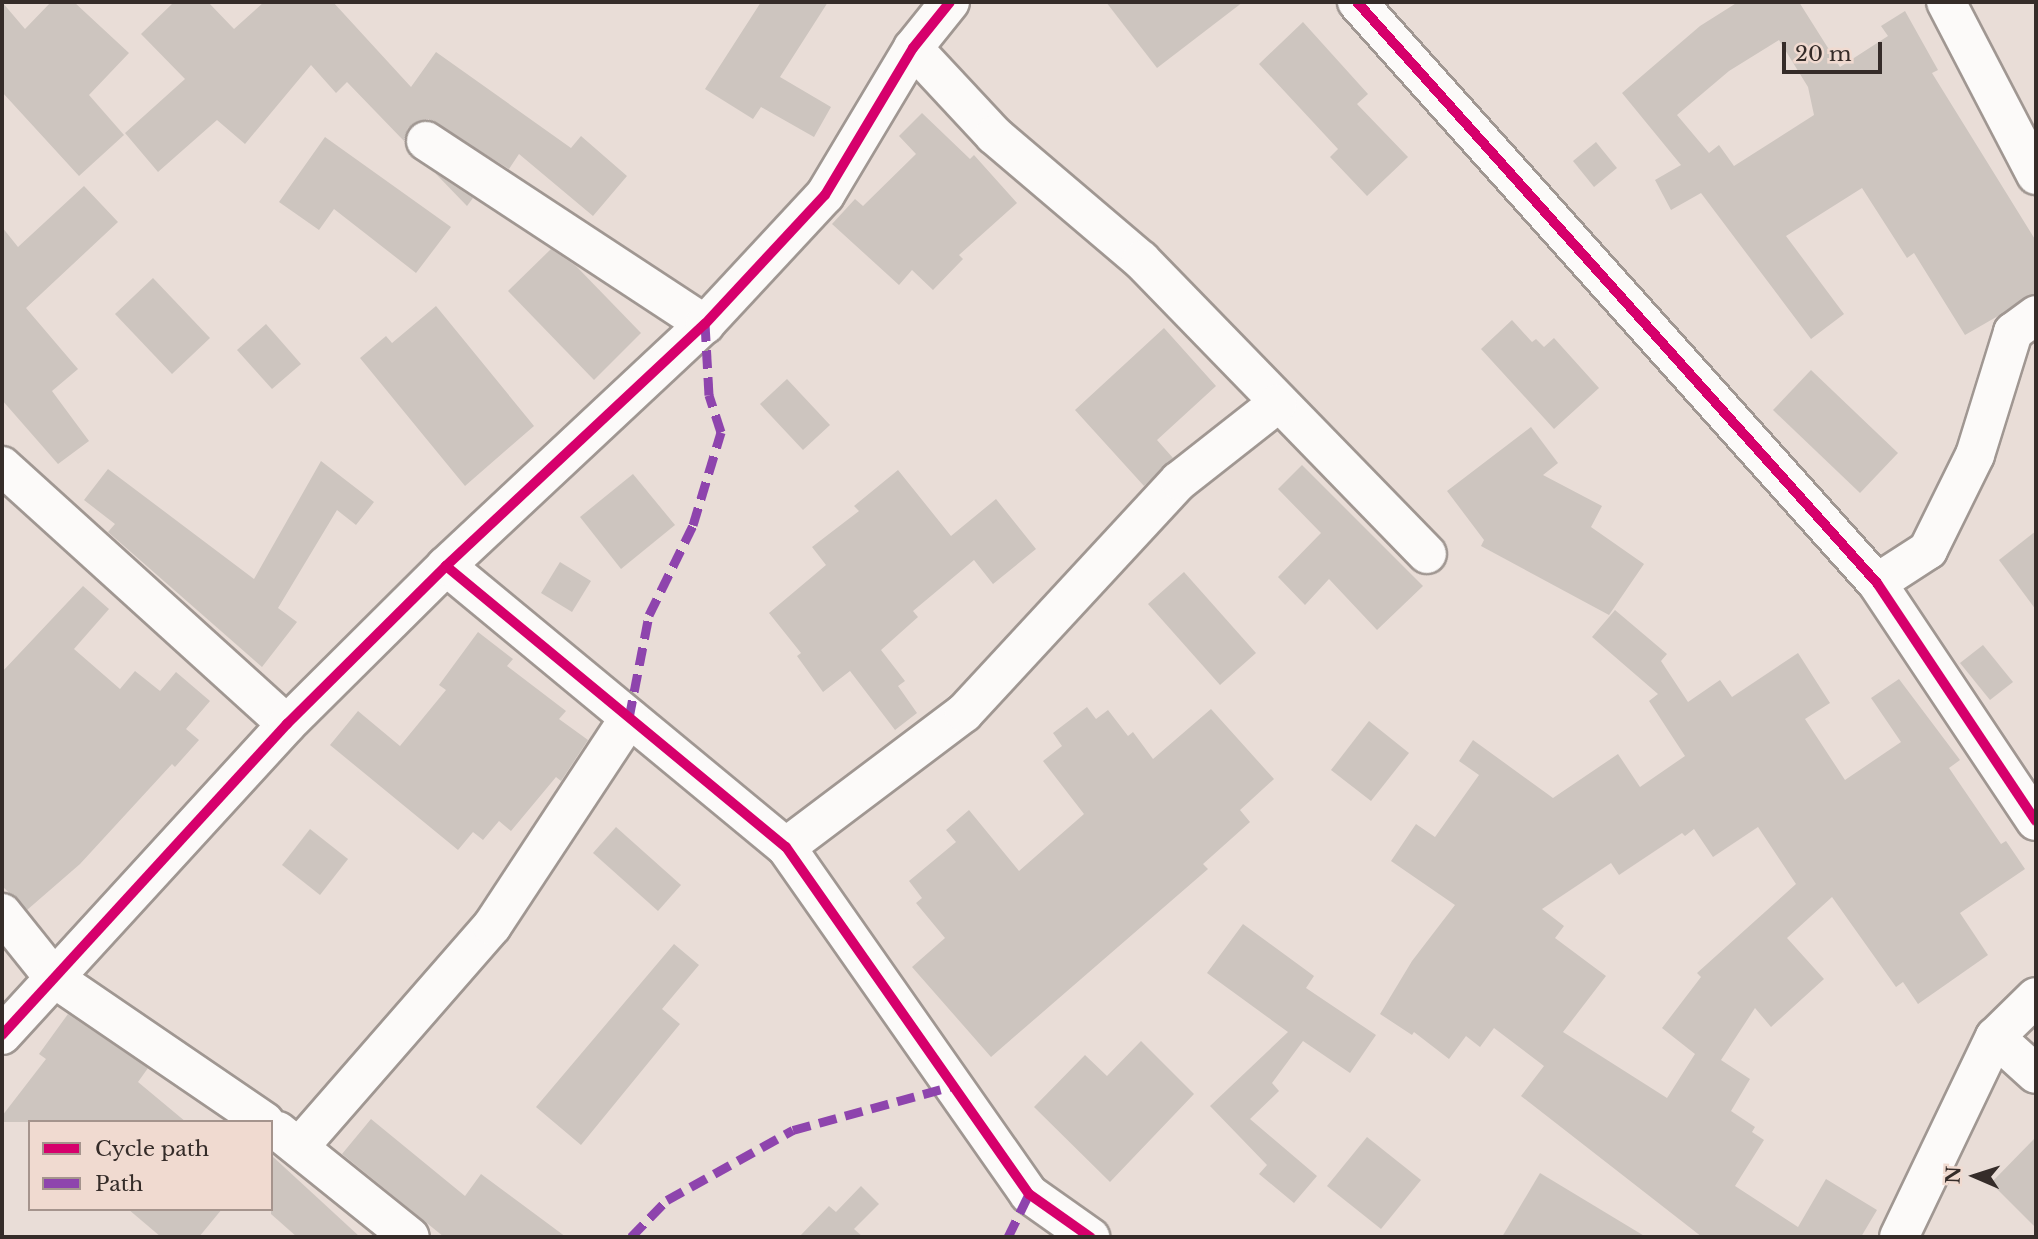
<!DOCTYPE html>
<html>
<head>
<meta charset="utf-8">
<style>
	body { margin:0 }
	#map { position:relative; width:2038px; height:1239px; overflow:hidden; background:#e9ddd7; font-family:"Libre Baskerville",serif }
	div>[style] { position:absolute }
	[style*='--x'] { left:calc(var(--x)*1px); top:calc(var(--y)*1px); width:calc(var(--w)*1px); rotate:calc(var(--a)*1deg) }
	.building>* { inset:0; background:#cdc5bf }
	.roads { filter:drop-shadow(2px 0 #a09792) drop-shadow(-2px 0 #a09792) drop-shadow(0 2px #a09792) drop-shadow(0 -2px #a09792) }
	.street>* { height:38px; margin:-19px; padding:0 19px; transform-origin:19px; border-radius:19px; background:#fcfaf9 }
	.quiet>* { height:9px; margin-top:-4.5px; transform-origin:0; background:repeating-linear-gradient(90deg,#8e44ad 0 18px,transparent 0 27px) }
	.cycleway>* { height:10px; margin:-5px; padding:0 5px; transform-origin:5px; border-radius:5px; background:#d6006c }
	span { translate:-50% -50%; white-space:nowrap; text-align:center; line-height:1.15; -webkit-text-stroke:7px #f0dad0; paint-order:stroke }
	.frame { position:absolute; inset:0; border:4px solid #352c29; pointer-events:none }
	.legend { position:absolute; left:28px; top:1120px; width:245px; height:91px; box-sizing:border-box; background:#f0dad0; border:2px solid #a5948d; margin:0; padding:9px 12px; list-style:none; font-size:21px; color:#352c29 }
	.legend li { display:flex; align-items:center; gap:14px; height:35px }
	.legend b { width:35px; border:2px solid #a5948d }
	.north { position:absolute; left:1940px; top:1141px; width:70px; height:70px; -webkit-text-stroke:5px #f0dad0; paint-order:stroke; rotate:273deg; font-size:19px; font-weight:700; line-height:28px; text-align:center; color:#352c29 }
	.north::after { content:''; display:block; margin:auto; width:24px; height:32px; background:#352c29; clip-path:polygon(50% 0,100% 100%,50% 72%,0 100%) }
	.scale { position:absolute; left:1782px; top:42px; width:100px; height:32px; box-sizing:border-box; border:4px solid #352c29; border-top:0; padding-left:9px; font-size:21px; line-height:24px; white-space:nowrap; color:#352c29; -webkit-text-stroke:5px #f0dad0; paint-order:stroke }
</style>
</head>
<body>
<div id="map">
	<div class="building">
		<div style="clip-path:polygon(2px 2px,25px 29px,51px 2px,74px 2px,129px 53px,89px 95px,124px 135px,79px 176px,2px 92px)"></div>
		<div style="clip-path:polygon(174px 2px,208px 2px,234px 29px,264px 2px,333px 2px,411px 87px,436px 52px,571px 148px,581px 136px,627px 176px,593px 216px,519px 154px,509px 169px,428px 119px,408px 128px,404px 141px,347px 82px,336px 93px,311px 65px,245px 144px,217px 120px,158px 172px,125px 133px,185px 79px,141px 34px)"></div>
		<div style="clip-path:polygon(761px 2px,828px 2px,780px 77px,831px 107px,814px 137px,761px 107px,753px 119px,705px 89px)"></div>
		<div style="clip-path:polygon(1106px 2px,1243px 2px,1157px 68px)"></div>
		<div style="clip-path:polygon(evenodd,1738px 2px,1799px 2px,1840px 67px,1888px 36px,1881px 26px,1905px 11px,1938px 70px,1932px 73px,2036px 241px,2036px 294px,1965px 335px,1914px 253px,1907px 258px,1862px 188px,1786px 236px,1844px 314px,1811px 339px,1701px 193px,1671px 210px,1655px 180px,1681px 165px,1622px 93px,1700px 26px,1738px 2px,1779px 40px,1808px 87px,1814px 115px,1734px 166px,1719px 145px,1709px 153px,1677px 115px,1729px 71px,1779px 40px)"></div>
		<div style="clip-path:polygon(1303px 22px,1368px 94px,1357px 104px,1408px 157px,1367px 196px,1330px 157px,1338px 149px,1259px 64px)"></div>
		<div style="clip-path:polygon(922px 113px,970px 159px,974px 155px,1017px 203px,959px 255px,963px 259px,933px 290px,912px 270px,899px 285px,832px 224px,855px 199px,863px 206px,916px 154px,899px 136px)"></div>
		<div style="clip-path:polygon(325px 137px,451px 227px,416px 273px,334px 209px,319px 230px,279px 202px)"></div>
		<div style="clip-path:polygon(1596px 142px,1617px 168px,1594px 187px,1573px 161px)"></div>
		<div style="clip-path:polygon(435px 173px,473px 198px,467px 206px)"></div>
		<div style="clip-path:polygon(84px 186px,118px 222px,26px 308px,78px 369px,52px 391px,89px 441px,58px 464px,2px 400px,2px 227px,18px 247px)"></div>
		<div style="clip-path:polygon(551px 249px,576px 266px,641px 333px,594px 380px,508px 291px)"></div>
		<div style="clip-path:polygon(153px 278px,210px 338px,172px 374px,115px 314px)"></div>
		<div style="clip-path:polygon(436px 306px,534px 426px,465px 486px,360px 358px,386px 336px,392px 343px)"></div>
		<div style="clip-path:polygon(1512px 320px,1532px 342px,1536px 339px,1544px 347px,1554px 338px,1599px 388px,1554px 429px,1481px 349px)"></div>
		<div style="clip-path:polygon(266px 324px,301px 364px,272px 389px,237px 350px)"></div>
		<div style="clip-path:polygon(1164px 328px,1216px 386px,1157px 440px,1173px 458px,1144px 486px,1075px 410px)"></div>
		<div style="clip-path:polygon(1811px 370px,1898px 453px,1860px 493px,1773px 410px)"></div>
		<div style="clip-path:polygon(787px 379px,830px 425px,803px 450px,760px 404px)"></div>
		<div style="clip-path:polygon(1531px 427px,1558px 463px,1543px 475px,1602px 506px,1591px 527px,1644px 564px,1609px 615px,1481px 546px,1484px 540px,1447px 491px)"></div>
		<div style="clip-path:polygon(321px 461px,374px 502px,356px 525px,337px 510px,278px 608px,297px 622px,262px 667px,108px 532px,115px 524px,84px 500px,108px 469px,254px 579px)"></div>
		<div style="clip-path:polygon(1302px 465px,1423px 586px,1377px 630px,1329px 579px,1305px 605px,1278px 577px,1321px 533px,1278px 489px)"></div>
		<div style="clip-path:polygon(898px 470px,951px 536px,996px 499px,1036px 549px,993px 584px,974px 560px,913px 611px,918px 617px,881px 650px,905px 681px,898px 686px,917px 713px,895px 730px,850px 671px,823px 692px,797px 656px,801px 653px,769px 613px,826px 565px,812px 547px,859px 511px,854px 506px)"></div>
		<div style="clip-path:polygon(633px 474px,675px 525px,621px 569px,580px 517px)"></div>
		<div style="clip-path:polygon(2036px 531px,2036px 610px,1999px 560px)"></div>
		<div style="clip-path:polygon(560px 562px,591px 581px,572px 612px,541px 593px)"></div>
		<div style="clip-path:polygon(1184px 572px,1256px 653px,1220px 685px,1148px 604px)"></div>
		<div style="clip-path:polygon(83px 586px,109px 609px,74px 649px,120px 689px,135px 671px,160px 691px,176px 672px,210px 701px,186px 729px,199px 740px,175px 767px,172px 764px,80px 864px,27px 910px,2px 886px,2px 672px)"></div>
		<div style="clip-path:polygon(evenodd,1615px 610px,1667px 654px,1661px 661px,1688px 702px,1720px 680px,1732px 697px,1798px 653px,1830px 703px,1805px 719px,1845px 780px,1901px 742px,1871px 698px,1899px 679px,1960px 760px,1949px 768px,2001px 844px,2006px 841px,2025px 869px,1960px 913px,1988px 955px,1918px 1004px,1903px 982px,1896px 987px,1832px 897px,1787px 938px,1824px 979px,1771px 1027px,1755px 1008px,1721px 1060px,1750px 1079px,1731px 1111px,1755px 1127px,1752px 1132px,1764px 1140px,1735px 1186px,1798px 1227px,1826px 1179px,1877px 1210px,1861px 1237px,1702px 1237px,1521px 1096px,1544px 1066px,1494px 1028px,1480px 1047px,1466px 1036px,1449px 1059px,1414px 1032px,1412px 1035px,1380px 1014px,1412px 961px,1455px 905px,1391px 861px,1416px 824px,1435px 837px,1479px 775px,1459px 761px,1473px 740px,1553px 798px,1618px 754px,1640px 787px,1685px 756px,1649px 701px,1658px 694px,1592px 637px,1615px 610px,1758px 827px,1796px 884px,1697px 973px,1701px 977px,1662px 1028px,1695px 1054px,1667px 1098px,1563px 1032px,1606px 976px,1555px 938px,1564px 926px,1542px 909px,1611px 863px,1619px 875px,1682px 833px,1685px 836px,1694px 829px,1713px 857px,1758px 827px)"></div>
		<div style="clip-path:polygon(478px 632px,513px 659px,507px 666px,566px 711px,559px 719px,588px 740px,561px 781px,556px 777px,511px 831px,499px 821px,483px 840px,473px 832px,458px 850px,330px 745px,358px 711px,400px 746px,446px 690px,439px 685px)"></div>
		<div style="clip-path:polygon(1983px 645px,2013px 682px,1990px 700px,1960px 663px)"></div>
		<div style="clip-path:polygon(1087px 707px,1096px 719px,1108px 710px,1128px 736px,1133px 732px,1153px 759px,1211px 709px,1274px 779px,1240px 810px,1250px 822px,1203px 864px,1208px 869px,991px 1057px,912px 967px,945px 938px,916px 903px,922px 898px,909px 881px,956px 842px,946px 830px,969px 810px,1019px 871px,1084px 814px,1043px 761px,1062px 746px,1053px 733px)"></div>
		<div style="clip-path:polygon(1369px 721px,1409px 753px,1371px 801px,1331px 770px)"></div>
		<div style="clip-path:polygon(616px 827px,681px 885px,658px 911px,593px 853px)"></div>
		<div style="clip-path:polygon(310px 829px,348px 859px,320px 895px,282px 865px)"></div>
		<div style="clip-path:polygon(1243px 924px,1314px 976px,1306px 988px,1376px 1035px,1350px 1073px,1303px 1041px,1272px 1083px,1279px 1091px,1250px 1119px,1317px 1176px,1294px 1203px,1259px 1174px,1267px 1165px,1210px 1106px,1288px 1032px,1207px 973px)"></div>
		<div style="clip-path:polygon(674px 944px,699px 965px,662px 1009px,680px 1024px,581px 1145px,536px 1107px)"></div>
		<div style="clip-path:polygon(68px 1014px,148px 1068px,138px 1082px,186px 1122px,2px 1122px,2px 1116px,46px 1059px,39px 1054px)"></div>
		<div style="clip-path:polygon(1141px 1041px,1194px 1094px,1110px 1182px,1034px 1107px,1085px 1055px,1107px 1076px)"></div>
		<div style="clip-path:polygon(371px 1119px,465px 1196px,481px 1174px,566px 1237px,444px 1237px,342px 1154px)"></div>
		<div style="clip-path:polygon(1367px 1137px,1421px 1180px,1381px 1229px,1327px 1186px)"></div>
		<div style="clip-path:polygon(2036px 1137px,2036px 1228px,1991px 1183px)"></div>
		<div style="clip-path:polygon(271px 1155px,321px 1201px,360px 1237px,297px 1237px,271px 1214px)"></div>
		<div style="clip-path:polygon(1540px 1173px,1646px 1237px,1502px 1237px)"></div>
		<div style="clip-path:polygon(861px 1186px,879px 1204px,854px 1229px,863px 1237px,799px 1237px,829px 1206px,836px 1212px)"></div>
		<div style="clip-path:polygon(128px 1209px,222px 1209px,199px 1237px,161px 1237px)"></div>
	</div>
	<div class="roads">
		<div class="street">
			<div style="--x:1357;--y:2;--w:780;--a:48.17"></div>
			<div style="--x:1877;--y:583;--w:286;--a:56.3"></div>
			<div style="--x:1946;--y:2;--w:195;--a:62.5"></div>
			<div style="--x:913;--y:48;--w:119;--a:47"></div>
			<div style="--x:994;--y:135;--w:193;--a:40.4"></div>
			<div style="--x:1141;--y:260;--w:410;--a:45.8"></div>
			<div style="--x:426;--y:141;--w:334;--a:33.3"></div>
			<div style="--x:2;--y:466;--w:384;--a:42.2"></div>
			<div style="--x:446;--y:566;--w:441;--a:39.6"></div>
			<div style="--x:786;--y:847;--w:424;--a:55"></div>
			<div style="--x:1029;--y:1194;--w:75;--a:35.2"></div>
			<div style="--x:1877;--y:583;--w:61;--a:-32.9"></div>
			<div style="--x:1928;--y:550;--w:106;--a:-63.7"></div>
			<div style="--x:1975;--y:455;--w:129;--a:-72.8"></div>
			<div style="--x:2013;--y:332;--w:29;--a:-36"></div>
			<div style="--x:786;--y:847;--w:223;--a:-37"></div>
			<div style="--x:964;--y:713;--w:316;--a:-47.2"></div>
			<div style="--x:1179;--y:481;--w:125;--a:-38.2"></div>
			<div style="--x:2;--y:913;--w:83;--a:51.3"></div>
			<div style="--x:54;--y:978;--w:255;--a:34.3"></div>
			<div style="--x:2;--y:1035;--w:422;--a:-47.5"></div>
			<div style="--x:287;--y:724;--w:224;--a:-44.8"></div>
			<div style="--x:446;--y:566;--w:354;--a:-43.1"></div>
			<div style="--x:705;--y:324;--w:176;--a:-47.1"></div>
			<div style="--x:825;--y:195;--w:171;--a:-59.1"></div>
			<div style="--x:913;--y:48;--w:59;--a:-51.2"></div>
			<div style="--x:1995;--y:1037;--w:55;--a:42.1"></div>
			<div style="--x:278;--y:1131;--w:169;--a:38.8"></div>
			<div style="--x:300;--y:1146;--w:292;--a:-48.9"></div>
			<div style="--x:492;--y:926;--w:249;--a:-56.6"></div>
			<div style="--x:1899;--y:1237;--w:222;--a:-64.4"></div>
			<div style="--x:1995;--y:1037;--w:57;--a:-44.3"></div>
		</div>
	</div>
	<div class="quiet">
		<div style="--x:629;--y:718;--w:105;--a:-79"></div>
		<div style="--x:649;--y:615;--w:100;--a:-63.9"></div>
		<div style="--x:693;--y:525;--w:97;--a:-73.2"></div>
		<div style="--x:721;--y:432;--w:39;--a:-108"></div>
		<div style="--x:709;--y:395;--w:71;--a:-93.2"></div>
		<div style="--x:631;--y:1237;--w:52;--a:-45.8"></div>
		<div style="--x:667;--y:1200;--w:144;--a:-29.1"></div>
		<div style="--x:793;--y:1130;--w:166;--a:-15.4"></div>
		<div style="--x:1008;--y:1237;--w:48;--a:-64"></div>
	</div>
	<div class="cycleway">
		<div style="--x:1357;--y:2;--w:780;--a:48.17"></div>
		<div style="--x:1877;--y:583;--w:286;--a:56.3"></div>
		<div style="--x:446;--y:566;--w:441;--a:39.6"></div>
		<div style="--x:786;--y:847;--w:424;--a:55"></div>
		<div style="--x:1029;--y:1194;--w:75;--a:35.2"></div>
		<div style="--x:2;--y:1035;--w:422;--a:-47.5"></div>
		<div style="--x:287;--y:724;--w:224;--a:-44.8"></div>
		<div style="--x:446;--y:566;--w:354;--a:-43.1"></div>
		<div style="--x:705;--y:324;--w:176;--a:-47.1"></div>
		<div style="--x:825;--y:195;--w:171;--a:-59.1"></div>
		<div style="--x:913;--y:48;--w:59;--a:-51.2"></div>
	</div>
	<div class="frame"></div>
	<ul class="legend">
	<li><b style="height:9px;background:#d6006c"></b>Cycle path</li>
	<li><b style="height:9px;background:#8e44ad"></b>Path</li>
	</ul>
	<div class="north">N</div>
	<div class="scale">20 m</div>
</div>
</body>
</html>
